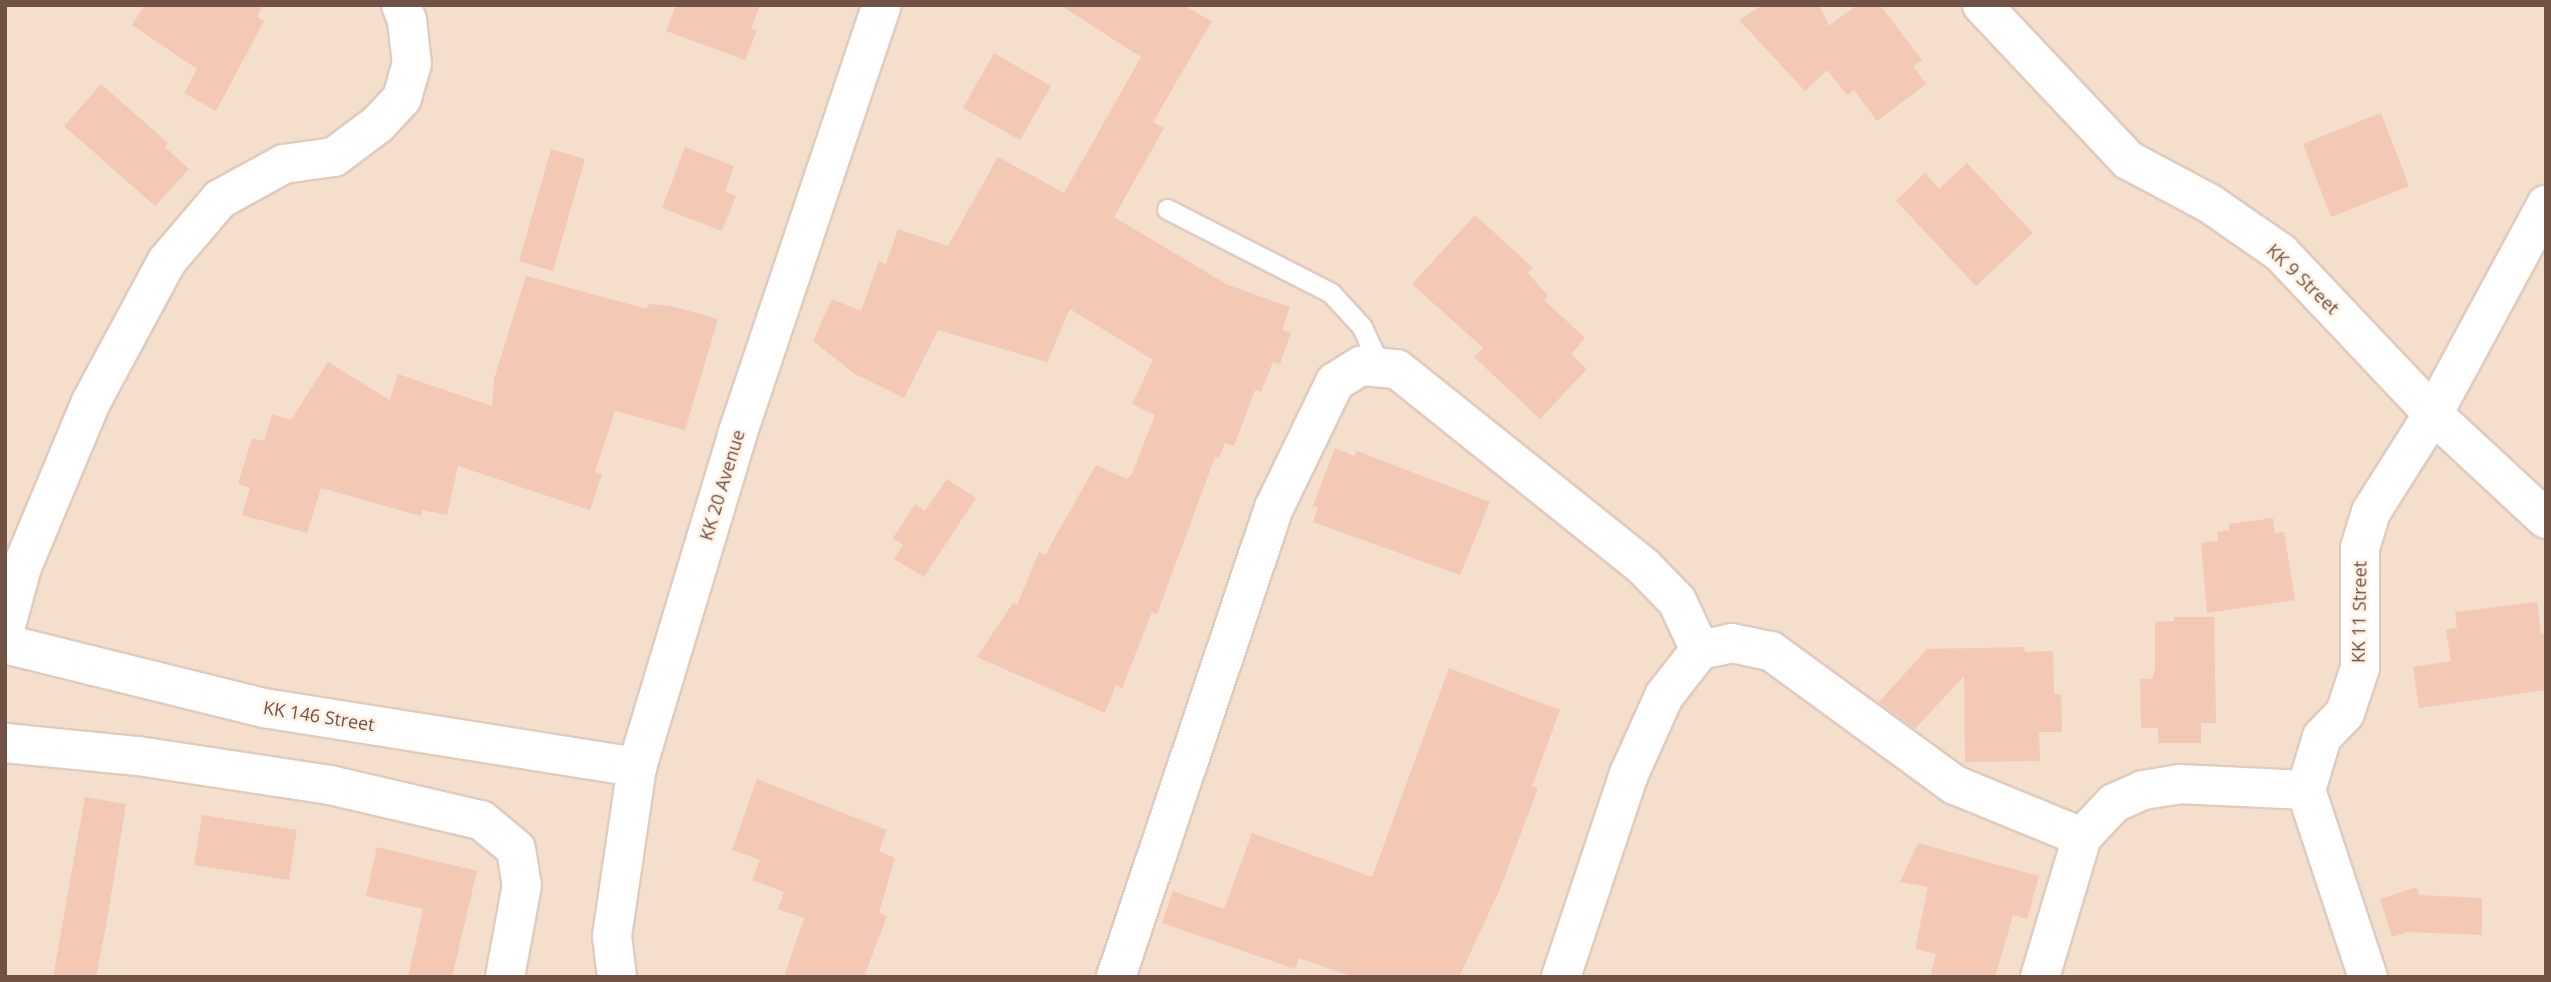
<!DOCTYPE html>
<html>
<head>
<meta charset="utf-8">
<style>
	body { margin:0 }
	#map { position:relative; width:2551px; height:982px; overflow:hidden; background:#fdeede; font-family:"Open Sans",sans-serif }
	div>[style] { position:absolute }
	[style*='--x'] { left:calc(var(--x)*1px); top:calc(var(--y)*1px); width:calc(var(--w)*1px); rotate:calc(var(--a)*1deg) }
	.residential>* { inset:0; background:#f4dfcc }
	.building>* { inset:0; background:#f3c8b5 }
	.roads { filter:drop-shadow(2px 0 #e2cbbd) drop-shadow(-2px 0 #e2cbbd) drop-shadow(0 2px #e2cbbd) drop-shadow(0 -2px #e2cbbd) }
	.lane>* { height:19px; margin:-9.5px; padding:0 9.5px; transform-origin:9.5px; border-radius:9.5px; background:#fff }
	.street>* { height:38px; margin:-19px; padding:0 19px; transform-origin:19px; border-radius:19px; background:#fff }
	.secondary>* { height:38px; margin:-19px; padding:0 19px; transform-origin:19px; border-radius:19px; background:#fff }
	span { translate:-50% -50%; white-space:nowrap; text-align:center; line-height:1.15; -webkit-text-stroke:5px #fff2e5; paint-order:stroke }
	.street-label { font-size:18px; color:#735246 }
	.frame { position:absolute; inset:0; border:7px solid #735246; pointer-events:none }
</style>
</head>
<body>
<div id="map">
	<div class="residential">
		<div style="clip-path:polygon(5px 5px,2546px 5px,2546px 977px,5px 977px)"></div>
	</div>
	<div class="building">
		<div style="clip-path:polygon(145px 5px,263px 5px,257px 17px,264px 21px,216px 111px,184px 93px,197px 69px,132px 25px)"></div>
		<div style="clip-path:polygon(676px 5px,760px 5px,751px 29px,757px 31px,745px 60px,666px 31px)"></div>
		<div style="clip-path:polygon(1060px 5px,1182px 5px,1212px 21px,1153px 122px,1164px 128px,1114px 217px,1228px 285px,1290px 307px,1282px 330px,1291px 333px,1280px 364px,1273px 362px,1261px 392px,1255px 390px,1234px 446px,1225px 443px,1219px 458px,1215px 457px,1157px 614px,1152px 612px,1122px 688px,1116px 685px,1105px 713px,977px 657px,1013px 603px,1017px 605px,1039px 552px,1045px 555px,1096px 465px,1127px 479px,1132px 474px,1155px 415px,1132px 404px,1153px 360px,1070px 309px,1047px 362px,938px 330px,904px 398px,855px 374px,813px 341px,832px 299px,861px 311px,879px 261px,886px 264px,898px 229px,948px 246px,998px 157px,1064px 193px,1141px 57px)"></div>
		<div style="clip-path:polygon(1762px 5px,1819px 5px,1829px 26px,1857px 5px,1880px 5px,1922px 60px,1913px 66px,1926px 84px,1877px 121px,1854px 90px,1847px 95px,1827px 70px,1805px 91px,1739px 20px)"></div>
		<div style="clip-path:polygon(994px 53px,1051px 86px,1020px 140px,963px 108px)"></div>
		<div style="clip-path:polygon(101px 84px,168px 143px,165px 147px,189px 169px,155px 206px,64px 126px)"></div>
		<div style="clip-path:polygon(2381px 113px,2409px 186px,2331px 217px,2303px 144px)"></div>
		<div style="clip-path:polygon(685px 147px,734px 166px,725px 192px,736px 196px,722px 231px,662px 208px)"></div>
		<div style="clip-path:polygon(551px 149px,585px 159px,553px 271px,519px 261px)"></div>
		<div style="clip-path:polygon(1967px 163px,2033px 233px,1976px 286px,1896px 201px,1925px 173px,1939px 189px)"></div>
		<div style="clip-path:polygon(1475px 215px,1533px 268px,1528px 273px,1548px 296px,1544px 300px,1585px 338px,1571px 354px,1587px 369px,1540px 419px,1474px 357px,1483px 348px,1412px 284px)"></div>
		<div style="clip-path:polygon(526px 276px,647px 309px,648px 304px,671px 306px,718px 319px,685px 430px,615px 411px,595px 472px,602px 474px,590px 510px,458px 466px,447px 515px,422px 510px,421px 516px,321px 488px,307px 533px,242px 515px,250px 488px,238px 484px,252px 438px,264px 441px,272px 414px,291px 420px,328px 362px,390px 400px,398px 374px,492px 406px,494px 379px)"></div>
		<div style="clip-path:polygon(1335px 448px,1354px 456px,1357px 451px,1490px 502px,1460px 575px,1313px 522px,1318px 507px,1313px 506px)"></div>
		<div style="clip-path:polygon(947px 479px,976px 498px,924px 577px,894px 559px,903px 545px,893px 538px,915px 504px,925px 511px)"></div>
		<div style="clip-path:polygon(2273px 518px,2275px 533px,2284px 532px,2295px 600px,2207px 613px,2201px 543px,2218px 541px,2217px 532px,2230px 530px,2229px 524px)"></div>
		<div style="clip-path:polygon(2537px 602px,2541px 634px,2546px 633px,2546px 690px,2419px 708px,2413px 667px,2451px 661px,2446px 630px,2457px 628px,2455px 612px)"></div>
		<div style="clip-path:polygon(2174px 617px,2214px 617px,2216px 723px,2201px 723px,2201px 743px,2158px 743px,2158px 728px,2141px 728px,2140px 679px,2152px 679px,2155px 670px,2155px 622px,2174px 621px)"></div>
		<div style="clip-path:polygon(2024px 647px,2025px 652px,2053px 651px,2054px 694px,2061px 694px,2062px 732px,2039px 732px,2040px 761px,1965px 762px,1964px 676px,1915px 729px,1879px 702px,1927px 649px)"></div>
		<div style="clip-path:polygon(1449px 668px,1560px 710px,1532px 786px,1538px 788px,1500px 889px,1459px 977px,1354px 977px,1299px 958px,1295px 969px,1162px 923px,1173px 891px,1224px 909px,1252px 833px,1372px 877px)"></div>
		<div style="clip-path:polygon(757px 779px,887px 830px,879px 851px,895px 858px,879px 913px,887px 916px,864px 977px,784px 977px,804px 918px,778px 909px,784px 892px,752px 880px,760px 860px,732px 850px)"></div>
		<div style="clip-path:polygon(85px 797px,126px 804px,106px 926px,96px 977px,53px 977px)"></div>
		<div style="clip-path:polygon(202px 815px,297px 830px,289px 880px,194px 865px)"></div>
		<div style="clip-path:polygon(1918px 843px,2039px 876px,2027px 919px,2013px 915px,1995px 977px,1930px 977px,1936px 954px,1915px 949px,1928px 887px,1900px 882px)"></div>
		<div style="clip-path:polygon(377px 847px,477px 871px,452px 977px,408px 977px,423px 909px,366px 896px)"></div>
		<div style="clip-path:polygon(2417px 887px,2419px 895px,2482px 898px,2482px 935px,2408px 932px,2392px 937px,2380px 899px)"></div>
	</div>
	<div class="roads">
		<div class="lane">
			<div style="--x:1167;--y:209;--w:184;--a:27.1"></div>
			<div style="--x:1331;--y:293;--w:46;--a:47.6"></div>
			<div style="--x:1362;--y:327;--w:41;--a:65.3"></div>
		</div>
		<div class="street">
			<div style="--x:1982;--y:5;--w:213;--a:46.7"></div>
			<div style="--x:2128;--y:160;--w:92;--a:28"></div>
			<div style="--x:2209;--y:203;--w:88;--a:34.8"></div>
			<div style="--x:2281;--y:253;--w:221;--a:46.6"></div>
			<div style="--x:2433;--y:414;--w:154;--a:42.9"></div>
			<div style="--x:5;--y:629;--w:64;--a:-74.7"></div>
			<div style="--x:22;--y:567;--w:179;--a:-67.3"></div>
			<div style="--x:91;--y:402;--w:160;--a:-61.7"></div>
			<div style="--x:167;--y:261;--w:82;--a:-49.5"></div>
			<div style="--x:220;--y:199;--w:73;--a:-28.7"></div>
			<div style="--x:284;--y:164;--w:50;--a:-8"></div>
			<div style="--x:334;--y:157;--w:55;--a:-36.9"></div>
			<div style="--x:378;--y:124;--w:35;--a:-47"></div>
			<div style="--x:402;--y:98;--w:35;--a:-74"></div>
			<div style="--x:412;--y:64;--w:44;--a:-96.5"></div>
			<div style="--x:407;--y:20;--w:16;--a:-112"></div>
			<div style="--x:5;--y:644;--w:267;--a:13.9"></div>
			<div style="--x:264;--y:708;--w:378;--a:9"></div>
			<div style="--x:5;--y:743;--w:134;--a:5.6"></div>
			<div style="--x:138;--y:756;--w:194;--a:8.6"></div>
			<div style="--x:330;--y:785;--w:155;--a:13.1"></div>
			<div style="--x:481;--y:820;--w:45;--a:39.6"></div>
			<div style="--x:516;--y:849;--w:36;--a:81"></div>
			<div style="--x:522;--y:885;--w:94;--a:100.5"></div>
			<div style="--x:2306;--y:790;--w:197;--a:71.7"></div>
			<div style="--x:1116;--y:977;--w:495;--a:-71.4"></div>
			<div style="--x:1274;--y:508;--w:140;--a:-64.2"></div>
			<div style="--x:1335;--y:382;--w:31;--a:-32"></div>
			<div style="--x:1361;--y:366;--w:36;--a:5"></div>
			<div style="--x:1397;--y:369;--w:317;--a:38.7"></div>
			<div style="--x:1644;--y:567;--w:47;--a:45.9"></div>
			<div style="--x:1677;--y:601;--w:54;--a:64.9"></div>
			<div style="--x:1700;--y:650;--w:33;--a:-12"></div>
			<div style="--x:1732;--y:643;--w:40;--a:12"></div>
			<div style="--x:1771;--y:651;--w:228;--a:36.1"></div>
			<div style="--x:1955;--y:785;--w:137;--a:22.3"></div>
			<div style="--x:1561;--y:977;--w:214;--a:-71.5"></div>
			<div style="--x:1629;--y:774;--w:85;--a:-65.8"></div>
			<div style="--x:1664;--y:696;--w:58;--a:-52"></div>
			<div style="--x:2040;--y:977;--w:146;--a:-73.3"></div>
			<div style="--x:2082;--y:837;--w:47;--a:-46.7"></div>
			<div style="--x:2114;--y:803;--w:32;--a:-24"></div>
			<div style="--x:2143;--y:790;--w:36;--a:-9"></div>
			<div style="--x:2179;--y:784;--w:127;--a:2.7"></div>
			<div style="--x:2306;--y:790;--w:55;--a:-73.2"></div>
			<div style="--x:2322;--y:737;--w:33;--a:-46"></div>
			<div style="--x:2345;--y:713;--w:47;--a:-71.6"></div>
			<div style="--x:2360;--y:668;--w:120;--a:-90"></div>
			<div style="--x:2360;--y:548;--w:38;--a:-73"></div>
			<div style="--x:2371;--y:512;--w:116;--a:-57.7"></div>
			<div style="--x:2433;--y:414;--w:238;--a:-61.6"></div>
		</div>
		<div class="secondary">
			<div style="--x:617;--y:977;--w:41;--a:-97"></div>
			<div style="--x:612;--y:936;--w:171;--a:-81.6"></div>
			<div style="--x:637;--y:767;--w:347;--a:-73.2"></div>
			<div style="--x:737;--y:435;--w:454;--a:-71.4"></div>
		</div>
	</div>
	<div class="street-label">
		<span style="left:2303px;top:279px;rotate:44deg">KK 9 Street</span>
		<span style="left:722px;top:485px;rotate:-73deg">KK 20 Avenue</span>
		<span style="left:2359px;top:612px;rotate:-89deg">KK 11 Street</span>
		<span style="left:319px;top:716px;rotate:9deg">KK 146 Street</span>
	</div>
	<div class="frame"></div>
</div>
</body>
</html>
